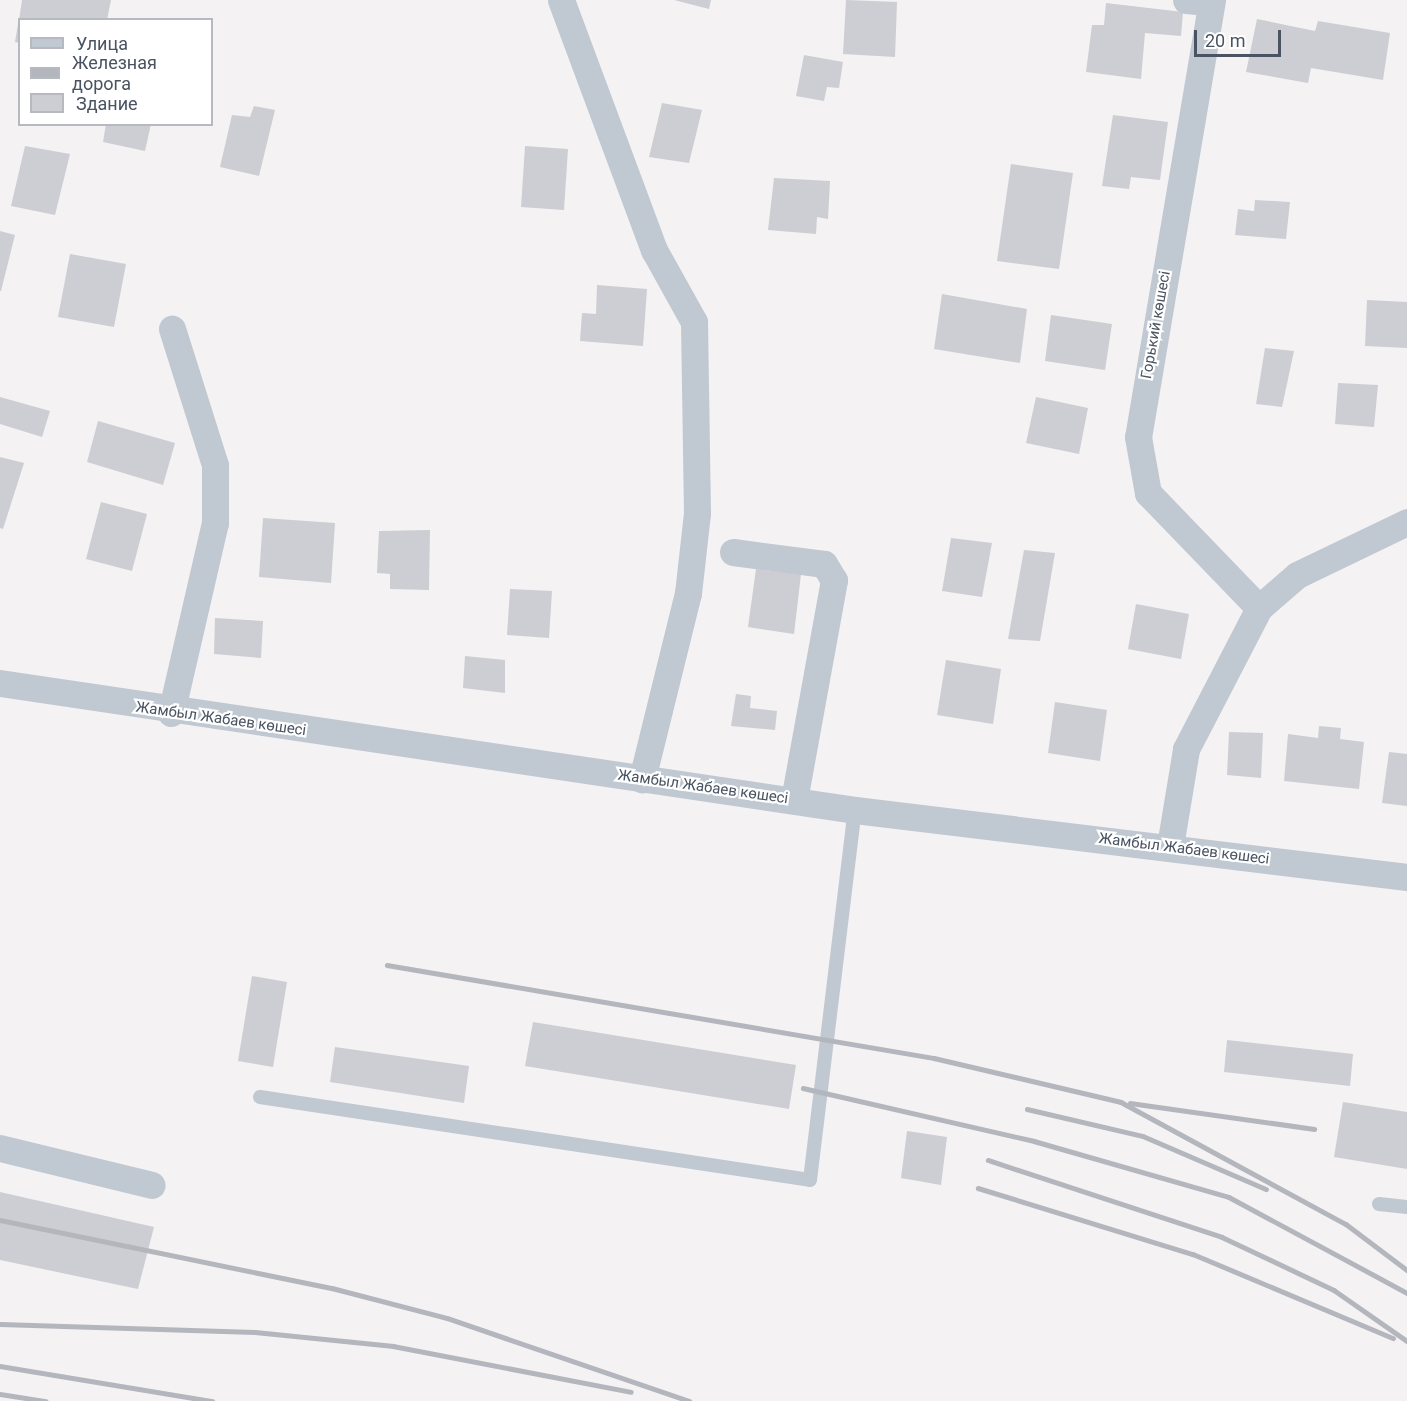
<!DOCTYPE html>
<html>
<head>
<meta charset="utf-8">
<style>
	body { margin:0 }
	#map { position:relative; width:1407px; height:1401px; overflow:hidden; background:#f4f2f2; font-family:Roboto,sans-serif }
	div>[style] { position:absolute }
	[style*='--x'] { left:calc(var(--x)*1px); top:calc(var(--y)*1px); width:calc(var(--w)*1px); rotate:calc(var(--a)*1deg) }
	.building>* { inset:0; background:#ccced4 }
	.service>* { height:14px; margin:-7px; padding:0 7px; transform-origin:7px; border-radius:7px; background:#c0c8d2 }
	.minor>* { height:27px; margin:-13.5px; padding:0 13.5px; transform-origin:13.5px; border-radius:13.5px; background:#c0c8d2 }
	.rail>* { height:4.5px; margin:-2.25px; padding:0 2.25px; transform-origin:2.25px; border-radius:2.25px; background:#b4b6bd }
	span { translate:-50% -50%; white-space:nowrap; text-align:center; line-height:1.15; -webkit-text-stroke:4.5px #fff; paint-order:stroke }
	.street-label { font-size:15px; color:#495361 }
	.legend { position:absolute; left:18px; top:18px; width:195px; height:108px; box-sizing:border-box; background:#fff; border:2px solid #b6bac0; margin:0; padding:8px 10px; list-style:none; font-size:18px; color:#495361 }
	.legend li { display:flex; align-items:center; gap:12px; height:30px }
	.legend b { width:30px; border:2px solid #b6bac0 }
	.scale { position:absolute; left:1194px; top:30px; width:87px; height:27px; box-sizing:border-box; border:3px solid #495361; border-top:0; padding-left:8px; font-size:18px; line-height:21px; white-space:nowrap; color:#495361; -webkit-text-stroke:4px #fff; paint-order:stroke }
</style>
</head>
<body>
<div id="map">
	<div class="building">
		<div style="clip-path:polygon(22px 0,111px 0,107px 20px,19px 20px)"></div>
		<div style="clip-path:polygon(674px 0,711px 0,709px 9px)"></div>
		<div style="clip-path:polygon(846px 0,897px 2px,895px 57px,843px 54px)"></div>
		<div style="clip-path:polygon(1106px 3px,1183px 12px,1181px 36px,1145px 33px,1141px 79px,1086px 72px,1092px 25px,1104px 25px)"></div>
		<div style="clip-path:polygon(1257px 19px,1315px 31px,1318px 21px,1390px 33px,1383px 80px,1311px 68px,1308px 83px,1246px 72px)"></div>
		<div style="clip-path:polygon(18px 24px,20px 24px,20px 43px,15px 42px)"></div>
		<div style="clip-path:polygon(804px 55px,843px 62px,839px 88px,827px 87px,824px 101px,796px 96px)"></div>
		<div style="clip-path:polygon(662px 103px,702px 110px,689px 163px,649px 157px)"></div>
		<div style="clip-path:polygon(254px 106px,275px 110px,259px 176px,220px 167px,232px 115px,250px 117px)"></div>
		<div style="clip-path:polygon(1113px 115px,1168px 122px,1160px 180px,1131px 177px,1129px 189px,1102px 186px)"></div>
		<div style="clip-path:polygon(106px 124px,151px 124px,145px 151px,103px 142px)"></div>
		<div style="clip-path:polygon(25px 146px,70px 154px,55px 215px,11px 206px)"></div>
		<div style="clip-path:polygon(525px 146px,568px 149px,564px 210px,521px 207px)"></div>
		<div style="clip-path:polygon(1011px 164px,1073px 173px,1059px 269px,997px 261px)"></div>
		<div style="clip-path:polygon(774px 178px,830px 181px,828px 219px,817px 217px,816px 234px,768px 230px)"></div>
		<div style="clip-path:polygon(1255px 200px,1290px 202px,1286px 239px,1235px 235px,1238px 209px,1254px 211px)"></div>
		<div style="clip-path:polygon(0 231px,15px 235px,1px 291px,0 291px)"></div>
		<div style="clip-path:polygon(70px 254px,126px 264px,114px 327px,58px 317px)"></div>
		<div style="clip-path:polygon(597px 285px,647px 289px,643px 346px,580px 341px,582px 313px,596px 314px)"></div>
		<div style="clip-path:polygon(942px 294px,1027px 309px,1020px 363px,934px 349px)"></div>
		<div style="clip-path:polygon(1367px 300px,1407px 302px,1407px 348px,1365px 346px)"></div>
		<div style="clip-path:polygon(1051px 315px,1112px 324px,1105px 370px,1045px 361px)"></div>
		<div style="clip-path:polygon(1265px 348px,1294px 351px,1282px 407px,1256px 404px)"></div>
		<div style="clip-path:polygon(1338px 383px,1378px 385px,1374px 427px,1335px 424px)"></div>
		<div style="clip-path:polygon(0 397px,50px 411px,42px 437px,0 424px)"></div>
		<div style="clip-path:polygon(1036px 397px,1088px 408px,1079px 454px,1026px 443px)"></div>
		<div style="clip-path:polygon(98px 421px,175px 443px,163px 485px,87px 462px)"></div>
		<div style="clip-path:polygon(0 457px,24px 463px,3px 529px,0 528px)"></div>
		<div style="clip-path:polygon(101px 502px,147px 514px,132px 571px,86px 559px)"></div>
		<div style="clip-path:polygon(263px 518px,335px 523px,331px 583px,259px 577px)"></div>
		<div style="clip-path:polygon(430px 530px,429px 590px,390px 589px,390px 574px,377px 573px,379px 531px)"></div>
		<div style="clip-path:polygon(951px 538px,992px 543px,982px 597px,942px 591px)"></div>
		<div style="clip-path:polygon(1024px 550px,1055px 553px,1040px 641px,1008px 639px)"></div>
		<div style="clip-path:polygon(756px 569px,801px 574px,794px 634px,748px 627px)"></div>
		<div style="clip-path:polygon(510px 589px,552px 591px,549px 638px,507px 635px)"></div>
		<div style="clip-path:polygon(1136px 604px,1189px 614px,1181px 659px,1128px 649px)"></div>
		<div style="clip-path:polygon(215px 618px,263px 621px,261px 658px,214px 654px)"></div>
		<div style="clip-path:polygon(465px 656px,505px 660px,505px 693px,463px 688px)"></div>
		<div style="clip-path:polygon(946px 660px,1001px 669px,993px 724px,937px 715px)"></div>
		<div style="clip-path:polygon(736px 694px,751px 696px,750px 708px,777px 711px,775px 730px,731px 726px)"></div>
		<div style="clip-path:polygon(1055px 702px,1107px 710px,1100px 761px,1048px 753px)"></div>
		<div style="clip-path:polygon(1319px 726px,1341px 728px,1340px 739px,1364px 742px,1359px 789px,1284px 781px,1288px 734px,1318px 738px)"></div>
		<div style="clip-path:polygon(1229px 732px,1263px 733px,1261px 778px,1227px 775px)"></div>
		<div style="clip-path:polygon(1389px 752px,1407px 754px,1407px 806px,1382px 803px)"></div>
		<div style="clip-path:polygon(252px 976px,287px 982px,273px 1067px,238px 1061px)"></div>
		<div style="clip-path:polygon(533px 1022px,796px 1065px,789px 1109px,525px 1066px)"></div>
		<div style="clip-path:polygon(1227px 1040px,1353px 1054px,1350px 1086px,1224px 1072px)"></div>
		<div style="clip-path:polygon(335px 1047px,469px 1066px,464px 1103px,330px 1082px)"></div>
		<div style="clip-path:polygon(1343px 1102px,1407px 1112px,1407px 1169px,1334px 1157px)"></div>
		<div style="clip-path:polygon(907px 1131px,947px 1137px,941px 1185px,901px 1178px)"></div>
		<div style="clip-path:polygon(0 1192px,154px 1227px,138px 1289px,0 1260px)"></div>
	</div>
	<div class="service">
		<div style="--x:260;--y:1097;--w:556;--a:8.58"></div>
		<div style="--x:810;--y:1180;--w:373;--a:-83.1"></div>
		<div style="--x:1379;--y:1204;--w:28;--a:6"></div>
	</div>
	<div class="minor">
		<div style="--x:561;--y:0;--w:267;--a:69.6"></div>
		<div style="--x:654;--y:250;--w:82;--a:60.9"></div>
		<div style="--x:694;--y:322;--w:191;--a:89.1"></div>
		<div style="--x:697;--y:513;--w:81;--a:96.4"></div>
		<div style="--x:688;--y:593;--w:192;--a:103.9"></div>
		<div style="--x:1186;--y:0;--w:25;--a:5"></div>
		<div style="--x:1212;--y:0;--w:443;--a:99.6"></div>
		<div style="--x:1138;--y:437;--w:57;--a:79.9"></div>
		<div style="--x:1148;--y:493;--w:160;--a:46"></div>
		<div style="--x:733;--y:552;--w:92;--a:7.5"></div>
		<div style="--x:824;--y:564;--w:19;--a:58"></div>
		<div style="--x:834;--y:580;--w:224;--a:100.3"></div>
		<div style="--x:0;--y:683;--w:864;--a:8.45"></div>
		<div style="--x:855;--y:810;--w:556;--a:6.92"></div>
		<div style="--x:171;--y:713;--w:195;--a:-77"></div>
		<div style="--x:215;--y:523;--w:58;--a:-90"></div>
		<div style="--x:215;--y:465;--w:143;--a:-107.5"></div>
		<div style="--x:1170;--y:846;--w:98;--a:-80.6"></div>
		<div style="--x:1186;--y:749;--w:159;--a:-62.6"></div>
		<div style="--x:1259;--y:608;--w:50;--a:-41"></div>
		<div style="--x:1297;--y:575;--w:122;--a:-25.7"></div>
		<div style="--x:0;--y:1148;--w:156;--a:13.7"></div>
	</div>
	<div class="rail">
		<div style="--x:387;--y:965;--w:555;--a:9.65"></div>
		<div style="--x:934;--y:1058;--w:192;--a:13.2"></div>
		<div style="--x:1121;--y:1102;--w:256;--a:28.5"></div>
		<div style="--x:1346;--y:1224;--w:76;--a:37"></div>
		<div style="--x:803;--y:1088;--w:237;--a:12.9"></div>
		<div style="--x:1034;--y:1141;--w:203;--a:16"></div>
		<div style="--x:1229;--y:1197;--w:202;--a:28.3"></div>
		<div style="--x:1130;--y:1103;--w:186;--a:8"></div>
		<div style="--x:1027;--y:1109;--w:119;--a:13.1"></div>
		<div style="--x:1143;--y:1136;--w:134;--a:23.3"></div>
		<div style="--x:988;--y:1160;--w:246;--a:18.2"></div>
		<div style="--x:1222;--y:1237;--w:124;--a:25.3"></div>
		<div style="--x:1334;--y:1290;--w:89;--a:34.9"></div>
		<div style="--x:978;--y:1188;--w:225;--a:17.1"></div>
		<div style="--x:1193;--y:1254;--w:217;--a:22.8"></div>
		<div style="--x:0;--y:1220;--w:339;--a:11.6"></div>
		<div style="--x:332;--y:1288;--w:119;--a:14.6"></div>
		<div style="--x:447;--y:1318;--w:256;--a:18.9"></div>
		<div style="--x:0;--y:1324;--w:255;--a:1.8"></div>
		<div style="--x:255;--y:1332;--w:139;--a:5.8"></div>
		<div style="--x:393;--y:1346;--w:242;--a:10.9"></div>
		<div style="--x:0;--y:1366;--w:215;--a:9.4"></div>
		<div style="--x:0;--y:1394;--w:46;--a:8.8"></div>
	</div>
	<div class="street-label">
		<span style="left:1156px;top:325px;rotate:-80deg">Горький көшесі</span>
		<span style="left:221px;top:719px;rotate:8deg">Жамбыл Жабаев көшесі</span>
		<span style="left:703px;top:787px;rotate:8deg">Жамбыл Жабаев көшесі</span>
		<span style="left:1184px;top:849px;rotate:7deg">Жамбыл Жабаев көшесі</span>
	</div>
	<ul class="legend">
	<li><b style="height:8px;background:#c0c8d2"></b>Улица</li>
	<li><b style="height:8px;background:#b4b6bd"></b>Железная дорога</li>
	<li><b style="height:16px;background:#ccced4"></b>Здание</li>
	</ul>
	<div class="scale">20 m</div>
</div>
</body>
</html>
